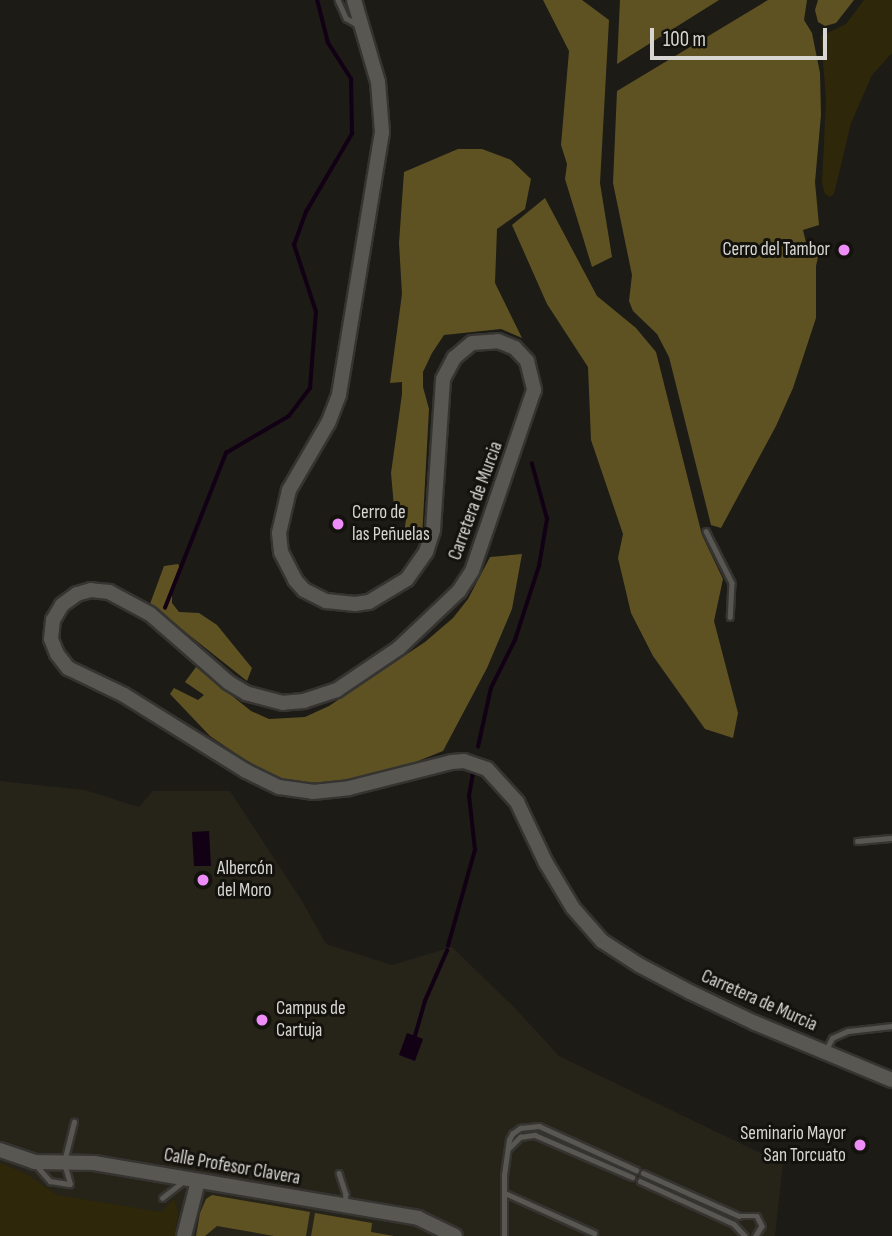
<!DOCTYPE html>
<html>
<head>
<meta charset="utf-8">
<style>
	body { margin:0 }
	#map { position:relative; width:892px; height:1236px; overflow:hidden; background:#1d1b16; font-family:"Sofia Sans Condensed",sans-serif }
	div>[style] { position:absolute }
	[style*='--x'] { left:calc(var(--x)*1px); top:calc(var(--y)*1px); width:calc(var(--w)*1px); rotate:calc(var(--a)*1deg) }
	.built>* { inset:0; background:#262319 }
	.green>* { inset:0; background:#2f270a }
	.forest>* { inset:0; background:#5e5223 }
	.water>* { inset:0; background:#120015 }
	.stream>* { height:3.5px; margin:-1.75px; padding:0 1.75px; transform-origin:1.75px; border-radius:1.75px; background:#120015 }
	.roads { filter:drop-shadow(2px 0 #353431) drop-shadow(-2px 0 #353431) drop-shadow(0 2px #353431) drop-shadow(0 -2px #353431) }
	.lane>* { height:4.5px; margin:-2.25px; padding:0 2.25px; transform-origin:2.25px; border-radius:2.25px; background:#595752 }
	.secondary>* { height:14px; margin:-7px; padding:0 7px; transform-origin:7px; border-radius:7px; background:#595752 }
	.dots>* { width:19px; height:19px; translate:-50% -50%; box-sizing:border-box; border:4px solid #13120d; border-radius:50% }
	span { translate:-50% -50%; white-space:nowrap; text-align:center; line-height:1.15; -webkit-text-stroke:6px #13120d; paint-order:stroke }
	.poi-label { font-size:19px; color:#d7d6d2 }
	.right { translate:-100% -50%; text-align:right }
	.left { translate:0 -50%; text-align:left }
	.street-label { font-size:19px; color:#d7d6d2 }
	.scale { position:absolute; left:650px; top:28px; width:177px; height:32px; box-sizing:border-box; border:4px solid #d7d6d2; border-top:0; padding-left:9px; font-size:21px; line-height:24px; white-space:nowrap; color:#d7d6d2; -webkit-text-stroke:5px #13120d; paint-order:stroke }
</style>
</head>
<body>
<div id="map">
	<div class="built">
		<div style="clip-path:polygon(0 781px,85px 790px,139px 807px,153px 791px,230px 791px,302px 901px,326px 944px,392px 965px,452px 947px,514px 1007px,559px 1056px,783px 1164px,775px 1236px,0 1236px)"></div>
	</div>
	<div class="green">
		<div style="clip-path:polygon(864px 0,892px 0,892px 53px,872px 75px,851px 123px,834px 194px,830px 197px,825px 194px,822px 183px,826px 100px,821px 36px,846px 24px)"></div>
		<div style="clip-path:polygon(0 1163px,28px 1175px,57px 1195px,161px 1212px,174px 1199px,178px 1212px,175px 1236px,0 1236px)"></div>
	</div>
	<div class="forest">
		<div style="clip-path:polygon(543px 0,582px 0,609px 20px,600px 183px,612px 257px,592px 267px,565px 179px,567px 164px,561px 145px,569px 51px)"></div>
		<div style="clip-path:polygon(620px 0,719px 0,617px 64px)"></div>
		<div style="clip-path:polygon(768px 0,807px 0,804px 20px,812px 33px,820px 73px,821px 115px,815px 182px,819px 225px,803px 230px,808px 251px,820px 248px,816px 266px,816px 318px,793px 388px,776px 426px,721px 528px,711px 525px,669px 357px,657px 334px,633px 311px,629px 301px,632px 275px,613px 183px,617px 91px)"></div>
		<div style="clip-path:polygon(818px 0,854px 0,836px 23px,825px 26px,818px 22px,815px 10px)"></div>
		<div style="clip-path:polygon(458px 149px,482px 149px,511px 160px,531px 179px,525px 209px,497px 229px,495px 283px,522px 338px,501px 329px,444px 335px,432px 353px,423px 372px,423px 387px,429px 409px,422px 538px,404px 533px,408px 507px,394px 507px,391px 473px,402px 394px,402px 382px,390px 383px,402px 294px,399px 243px,404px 172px)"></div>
		<div style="clip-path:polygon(545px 198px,597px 296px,636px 328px,656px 352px,702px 535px,723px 579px,714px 621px,738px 713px,733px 738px,705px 729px,653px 656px,631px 613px,618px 558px,623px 534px,591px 440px,588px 367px,547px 304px,512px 225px)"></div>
		<div style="clip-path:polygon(522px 554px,512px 609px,487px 668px,443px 751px,408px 765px,359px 779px,306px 784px,286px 782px,266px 774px,210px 736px,170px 694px,174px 688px,198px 700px,204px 695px,185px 682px,196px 667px,251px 711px,269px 719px,305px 717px,329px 706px,425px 642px,453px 618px,468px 599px,490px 557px)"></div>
		<div style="clip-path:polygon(178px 564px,180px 568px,172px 586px,172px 603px,179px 612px,199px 613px,217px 625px,252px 668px,247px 681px,150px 604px,164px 566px)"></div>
		<div style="clip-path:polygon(212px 1195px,310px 1212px,306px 1236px,274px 1236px,217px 1226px,205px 1236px,196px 1236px,200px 1213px,206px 1199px)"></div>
		<div style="clip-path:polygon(315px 1213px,372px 1223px,371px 1232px,394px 1236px,311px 1236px)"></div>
	</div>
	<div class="water">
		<div style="clip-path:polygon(209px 831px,211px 866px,194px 866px,192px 832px)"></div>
		<div style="clip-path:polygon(407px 1033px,423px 1039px,415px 1061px,399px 1055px)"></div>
	</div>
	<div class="stream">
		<div style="--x:165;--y:608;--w:167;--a:-68.5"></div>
		<div style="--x:226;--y:453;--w:73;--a:-30.4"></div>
		<div style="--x:289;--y:416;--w:35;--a:-53"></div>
		<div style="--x:310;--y:388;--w:76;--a:-85.5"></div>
		<div style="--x:316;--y:312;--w:71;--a:-108.2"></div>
		<div style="--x:294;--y:245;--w:35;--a:-70"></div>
		<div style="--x:306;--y:212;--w:91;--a:-59.5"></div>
		<div style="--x:352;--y:134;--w:55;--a:-91"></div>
		<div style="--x:351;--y:79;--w:43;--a:-122.6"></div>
		<div style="--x:328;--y:43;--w:44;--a:-104.3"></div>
		<div style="--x:478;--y:747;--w:60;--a:-77.6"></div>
		<div style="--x:491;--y:688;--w:54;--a:-63.4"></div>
		<div style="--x:515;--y:640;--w:78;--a:-72"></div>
		<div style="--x:539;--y:566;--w:48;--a:-80.3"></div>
		<div style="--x:547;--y:519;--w:57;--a:-105.3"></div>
		<div style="--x:448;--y:946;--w:100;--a:-74.3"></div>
		<div style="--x:475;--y:850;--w:54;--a:-96.3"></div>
		<div style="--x:469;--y:796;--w:23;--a:-80"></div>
		<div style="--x:415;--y:1036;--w:36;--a:-74"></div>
		<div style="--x:425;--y:1001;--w:55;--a:-66.3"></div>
	</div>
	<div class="roads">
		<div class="lane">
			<div style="--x:338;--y:0;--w:20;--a:66"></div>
			<div style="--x:346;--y:18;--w:12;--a:31"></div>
			<div style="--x:706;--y:531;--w:58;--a:63.4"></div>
			<div style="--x:732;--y:583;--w:34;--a:93"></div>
			<div style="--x:857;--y:841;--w:35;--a:-5"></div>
			<div style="--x:827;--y:1048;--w:11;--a:-63"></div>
			<div style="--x:832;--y:1038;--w:17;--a:-24"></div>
			<div style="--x:848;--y:1031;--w:44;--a:-6.5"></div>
			<div style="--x:509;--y:1148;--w:16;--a:-45"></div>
			<div style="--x:520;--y:1137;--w:15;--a:-8"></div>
			<div style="--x:535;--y:1135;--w:106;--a:23.4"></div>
			<div style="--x:65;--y:1158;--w:37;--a:-76"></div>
			<div style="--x:37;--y:1166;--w:20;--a:49"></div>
			<div style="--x:50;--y:1181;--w:20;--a:9"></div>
			<div style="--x:70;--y:1184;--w:18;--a:-106"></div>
			<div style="--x:339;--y:1173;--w:22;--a:72"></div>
			<div style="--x:346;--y:1194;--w:8;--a:97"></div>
			<div style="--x:643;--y:1173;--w:105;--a:24.1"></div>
			<div style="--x:739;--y:1216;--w:18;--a:0"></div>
			<div style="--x:757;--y:1216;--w:11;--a:63"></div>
			<div style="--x:762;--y:1226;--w:12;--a:121"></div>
			<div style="--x:640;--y:1181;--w:103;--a:24.6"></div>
			<div style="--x:734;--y:1224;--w:16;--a:47"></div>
			<div style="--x:505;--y:1193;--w:98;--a:24.2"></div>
			<div style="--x:162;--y:1198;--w:28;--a:-38"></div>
			<div style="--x:504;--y:1236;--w:61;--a:-90"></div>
			<div style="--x:504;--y:1175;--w:35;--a:-82"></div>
			<div style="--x:509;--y:1140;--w:7;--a:-63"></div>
			<div style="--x:512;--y:1134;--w:10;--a:-37"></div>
			<div style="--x:520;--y:1128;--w:19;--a:-6"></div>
			<div style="--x:539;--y:1126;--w:107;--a:24.4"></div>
		</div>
		<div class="secondary">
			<div style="--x:354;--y:0;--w:85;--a:73.7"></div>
			<div style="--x:378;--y:82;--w:50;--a:85.4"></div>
			<div style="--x:382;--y:132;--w:266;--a:99.3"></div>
			<div style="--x:339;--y:395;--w:30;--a:111"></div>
			<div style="--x:328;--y:423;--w:78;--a:120.2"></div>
			<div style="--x:289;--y:490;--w:44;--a:103.1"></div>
			<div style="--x:279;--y:533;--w:19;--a:84"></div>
			<div style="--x:281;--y:552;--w:31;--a:63"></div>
			<div style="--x:295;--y:580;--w:13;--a:48"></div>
			<div style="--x:304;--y:590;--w:25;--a:27"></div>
			<div style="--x:326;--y:601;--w:29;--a:6"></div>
			<div style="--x:355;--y:604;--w:14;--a:-8"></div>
			<div style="--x:369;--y:602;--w:44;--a:-31.2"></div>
			<div style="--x:407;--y:579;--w:33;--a:-55"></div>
			<div style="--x:426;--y:552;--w:23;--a:-72"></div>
			<div style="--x:433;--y:530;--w:151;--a:-86.2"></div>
			<div style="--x:443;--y:379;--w:24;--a:-62"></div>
			<div style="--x:454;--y:358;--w:23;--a:-40"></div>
			<div style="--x:472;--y:343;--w:26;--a:-4"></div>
			<div style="--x:498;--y:341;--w:18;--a:22"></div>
			<div style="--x:515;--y:348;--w:18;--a:47"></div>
			<div style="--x:527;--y:361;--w:30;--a:76"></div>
			<div style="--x:534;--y:390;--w:191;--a:108.9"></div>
			<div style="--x:472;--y:571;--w:24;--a:123"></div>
			<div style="--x:459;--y:591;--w:83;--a:136.5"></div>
			<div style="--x:399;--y:648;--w:75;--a:145.9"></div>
			<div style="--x:337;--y:690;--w:35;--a:162"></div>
			<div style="--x:304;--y:701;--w:21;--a:175"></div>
			<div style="--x:283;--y:703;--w:38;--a:-165"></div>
			<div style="--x:246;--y:693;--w:21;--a:-149"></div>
			<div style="--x:228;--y:682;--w:103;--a:-138.9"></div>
			<div style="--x:150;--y:614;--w:47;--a:-151.8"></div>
			<div style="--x:109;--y:592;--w:18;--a:-174"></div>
			<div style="--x:91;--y:590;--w:15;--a:164"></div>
			<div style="--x:77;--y:594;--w:19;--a:144"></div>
			<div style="--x:62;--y:605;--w:17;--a:121"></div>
			<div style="--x:53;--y:620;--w:19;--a:96"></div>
			<div style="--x:51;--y:639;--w:16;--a:68"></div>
			<div style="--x:57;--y:654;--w:18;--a:52"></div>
			<div style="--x:68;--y:668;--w:62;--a:25.7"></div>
			<div style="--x:124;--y:695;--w:144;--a:31.9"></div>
			<div style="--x:246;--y:771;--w:37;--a:26"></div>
			<div style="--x:279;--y:787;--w:34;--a:8"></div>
			<div style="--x:313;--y:792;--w:36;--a:-6"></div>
			<div style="--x:349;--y:788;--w:106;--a:-14.2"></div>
			<div style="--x:452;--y:762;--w:12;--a:-5"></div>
			<div style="--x:464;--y:761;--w:24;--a:19"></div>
			<div style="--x:487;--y:769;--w:45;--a:47.7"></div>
			<div style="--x:517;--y:802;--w:68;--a:64.6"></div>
			<div style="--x:546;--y:863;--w:52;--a:59"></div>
			<div style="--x:573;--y:908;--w:44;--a:48.7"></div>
			<div style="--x:602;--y:941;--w:44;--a:33"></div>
			<div style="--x:639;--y:965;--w:58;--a:27.9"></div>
			<div style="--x:690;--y:992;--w:72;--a:25.5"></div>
			<div style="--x:755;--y:1023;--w:148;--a:22.6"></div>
			<div style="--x:0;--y:1150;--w:36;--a:19"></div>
			<div style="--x:34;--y:1162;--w:60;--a:1"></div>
			<div style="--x:94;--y:1163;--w:329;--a:9.6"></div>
			<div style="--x:418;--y:1218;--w:41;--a:25.9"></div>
			<div style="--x:184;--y:1236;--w:57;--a:-75.7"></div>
		</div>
	</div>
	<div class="dots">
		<div style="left:844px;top:250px;background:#ee8cf8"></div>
		<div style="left:338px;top:524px;background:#ee8cf8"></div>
		<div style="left:203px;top:880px;background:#ee8cf8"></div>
		<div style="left:262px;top:1020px;background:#ee8cf8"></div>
		<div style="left:860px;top:1145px;background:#ee8cf8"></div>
	</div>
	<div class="poi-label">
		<span class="right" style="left:830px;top:250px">Cerro del Tambor</span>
		<span class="left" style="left:352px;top:524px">Cerro de<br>las Peñuelas</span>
		<span class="left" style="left:217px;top:880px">Albercón<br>del Moro</span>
		<span class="left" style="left:276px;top:1020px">Campus de<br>Cartuja</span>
		<span class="right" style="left:846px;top:1145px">Seminario Mayor<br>San Torcuato</span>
	</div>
	<div class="street-label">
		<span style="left:476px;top:501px;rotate:-70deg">Carretera de Murcia</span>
		<span style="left:759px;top:1001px;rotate:24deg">Carretera de Murcia</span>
		<span style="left:232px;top:1167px;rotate:10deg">Calle Profesor Clavera</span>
	</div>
	<div class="scale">100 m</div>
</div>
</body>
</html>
